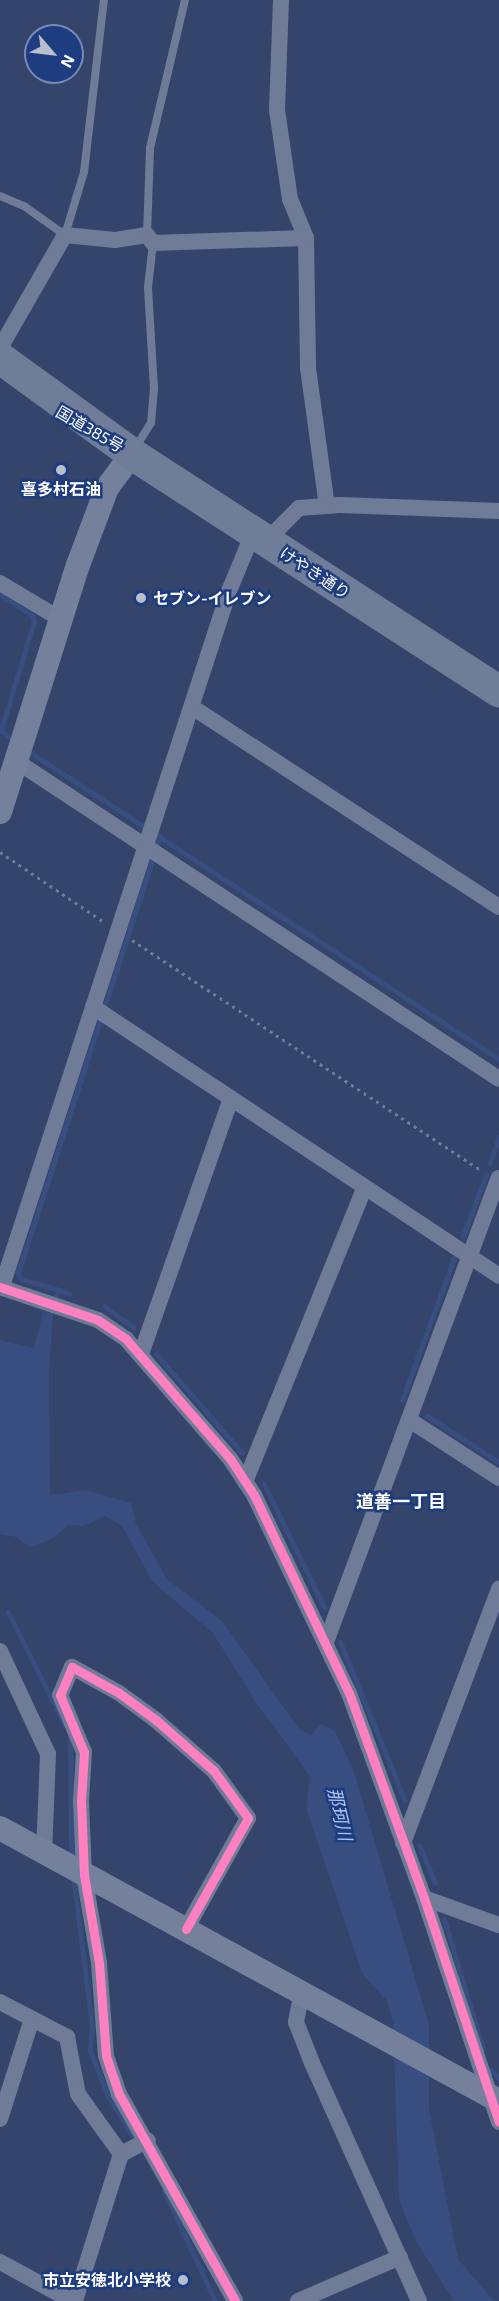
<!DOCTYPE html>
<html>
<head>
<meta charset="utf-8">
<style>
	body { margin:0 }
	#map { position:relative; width:499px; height:2301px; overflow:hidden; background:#34446a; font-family:"Exo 2","Noto Sans JP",sans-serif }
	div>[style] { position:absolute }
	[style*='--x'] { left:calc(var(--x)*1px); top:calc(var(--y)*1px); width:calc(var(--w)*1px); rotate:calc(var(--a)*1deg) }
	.water>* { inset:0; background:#394e80 }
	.stream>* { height:5px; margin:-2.5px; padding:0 2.5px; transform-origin:2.5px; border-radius:2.5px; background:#394e80 }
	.path>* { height:3px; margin-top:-1.5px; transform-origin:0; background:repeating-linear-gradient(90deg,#707b98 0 3px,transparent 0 7.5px) }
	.lane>* { height:8px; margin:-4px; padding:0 4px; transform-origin:4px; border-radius:4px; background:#707b98 }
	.street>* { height:16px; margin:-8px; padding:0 8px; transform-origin:8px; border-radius:8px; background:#707b98 }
	.secondary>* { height:24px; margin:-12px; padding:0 12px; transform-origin:12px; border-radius:12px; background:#75809d }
	.highway>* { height:32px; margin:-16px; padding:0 16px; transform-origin:16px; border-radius:16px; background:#707d98 }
	.cycleway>* { height:9px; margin:-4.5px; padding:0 4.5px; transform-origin:4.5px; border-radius:4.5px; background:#ff80c0 }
	.dots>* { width:16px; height:16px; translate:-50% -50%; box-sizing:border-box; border:3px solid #1e3c80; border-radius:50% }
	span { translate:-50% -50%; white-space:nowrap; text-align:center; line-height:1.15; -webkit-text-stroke:5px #1e3c80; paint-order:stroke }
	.street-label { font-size:16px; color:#fff }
	.poi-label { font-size:16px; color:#fff; font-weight:700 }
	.left { translate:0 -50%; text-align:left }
	.right { translate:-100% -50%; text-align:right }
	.neighbourhood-label { font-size:18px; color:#fff; font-weight:700 }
	.water-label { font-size:18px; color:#adc3f0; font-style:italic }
	.north { position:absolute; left:24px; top:24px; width:60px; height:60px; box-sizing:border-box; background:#1e3c80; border:2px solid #788ab3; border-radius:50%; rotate:118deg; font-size:16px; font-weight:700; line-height:24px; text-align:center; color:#fff }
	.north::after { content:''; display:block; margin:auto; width:21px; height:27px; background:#b8becb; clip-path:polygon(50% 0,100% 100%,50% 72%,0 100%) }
</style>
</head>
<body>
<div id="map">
	<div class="water">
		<div style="clip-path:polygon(43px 1312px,53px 1313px,49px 1373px,50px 1495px,86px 1490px,131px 1503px,136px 1524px,167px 1579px,222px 1621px,300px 1730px,311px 1735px,321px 1724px,335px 1731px,354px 1772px,429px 2025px,429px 2109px,458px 2259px,494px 2301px,454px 2301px,417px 2243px,399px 2200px,393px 2023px,387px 2001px,363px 1975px,306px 1808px,310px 1776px,257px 1704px,213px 1633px,153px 1582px,122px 1526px,105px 1516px,84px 1526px,69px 1525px,50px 1540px,30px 1547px,16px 1537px,0 1534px,0 1340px,34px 1348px)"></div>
	</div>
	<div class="stream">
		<div style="--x:0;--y:595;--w:38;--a:32"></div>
		<div style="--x:32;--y:615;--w:6;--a:72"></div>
		<div style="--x:34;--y:621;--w:114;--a:106.8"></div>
		<div style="--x:1;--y:730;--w:19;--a:43"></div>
		<div style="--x:25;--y:749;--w:566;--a:33.19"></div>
		<div style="--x:490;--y:1163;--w:28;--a:-71"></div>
		<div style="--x:463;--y:1236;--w:66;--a:-69.6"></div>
		<div style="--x:59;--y:1290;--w:11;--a:22"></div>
		<div style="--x:56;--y:1295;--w:6;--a:-59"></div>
		<div style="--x:59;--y:1290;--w:40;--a:-164"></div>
		<div style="--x:21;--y:1279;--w:7;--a:-117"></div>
		<div style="--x:18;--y:1273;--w:459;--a:-72"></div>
		<div style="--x:104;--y:1306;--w:36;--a:36"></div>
		<div style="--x:156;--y:1354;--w:131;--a:49"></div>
		<div style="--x:402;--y:1400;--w:151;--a:-69.9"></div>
		<div style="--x:427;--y:1416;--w:85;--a:32.6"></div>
		<div style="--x:264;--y:1484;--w:137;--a:64"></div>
		<div style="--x:8;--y:1612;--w:125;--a:63.4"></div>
		<div style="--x:340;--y:1642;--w:170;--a:67.8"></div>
		<div style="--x:70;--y:1735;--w:123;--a:89.5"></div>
		<div style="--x:419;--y:1845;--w:41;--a:67.2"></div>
		<div style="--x:73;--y:1876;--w:151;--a:82.8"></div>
		<div style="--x:92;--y:2026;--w:24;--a:95"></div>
		<div style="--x:90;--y:2050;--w:47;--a:68.9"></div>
		<div style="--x:107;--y:2094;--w:58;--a:59"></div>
		<div style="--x:444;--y:1919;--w:136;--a:73.3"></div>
		<div style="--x:490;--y:2069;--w:13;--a:45"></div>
		<div style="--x:164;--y:2191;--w:121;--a:65.1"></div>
	</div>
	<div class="path">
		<div style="--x:0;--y:852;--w:125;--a:33.9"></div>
		<div style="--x:132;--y:940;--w:419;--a:33.4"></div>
	</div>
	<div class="lane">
		<div style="--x:0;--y:196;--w:26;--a:23"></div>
		<div style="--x:24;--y:206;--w:50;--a:35.3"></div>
		<div style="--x:65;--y:235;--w:66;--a:-73.2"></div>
		<div style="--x:84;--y:172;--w:173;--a:-83.4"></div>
		<div style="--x:147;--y:235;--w:87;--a:-88"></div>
		<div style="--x:150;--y:148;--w:152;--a:-76.7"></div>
		<div style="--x:134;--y:450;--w:32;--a:-58"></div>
		<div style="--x:151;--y:423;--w:34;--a:-85"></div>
		<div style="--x:154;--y:389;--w:102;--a:-93.4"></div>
		<div style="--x:148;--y:287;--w:44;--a:-83.5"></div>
	</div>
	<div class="street">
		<div style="--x:281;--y:0;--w:110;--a:92.1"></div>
		<div style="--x:277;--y:110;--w:90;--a:81.7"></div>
		<div style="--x:290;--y:199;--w:42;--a:67.7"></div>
		<div style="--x:306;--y:238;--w:130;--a:89.1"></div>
		<div style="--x:308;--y:368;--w:139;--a:82.2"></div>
		<div style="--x:0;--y:348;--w:130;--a:-60.1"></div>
		<div style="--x:65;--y:235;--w:50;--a:5.7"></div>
		<div style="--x:115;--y:240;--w:32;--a:-9"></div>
		<div style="--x:147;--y:235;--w:10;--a:53"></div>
		<div style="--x:153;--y:243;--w:153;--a:-1.9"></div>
		<div style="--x:266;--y:541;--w:47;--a:-45"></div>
		<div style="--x:299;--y:508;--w:41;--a:-4.2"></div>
		<div style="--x:340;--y:505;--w:159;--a:2.2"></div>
		<div style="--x:0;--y:583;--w:72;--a:30.8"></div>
		<div style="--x:192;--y:707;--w:366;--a:33.1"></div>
		<div style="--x:16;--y:761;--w:578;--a:33.36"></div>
		<div style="--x:93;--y:1007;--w:487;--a:33.5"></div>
		<div style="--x:2;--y:1286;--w:731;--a:-71.91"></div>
		<div style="--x:229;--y:591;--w:63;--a:-67.5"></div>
		<div style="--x:0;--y:1287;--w:103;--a:18.6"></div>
		<div style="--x:98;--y:1320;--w:34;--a:34"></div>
		<div style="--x:126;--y:1339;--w:160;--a:49"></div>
		<div style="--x:231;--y:1460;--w:42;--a:56.7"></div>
		<div style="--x:254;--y:1495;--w:220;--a:64.4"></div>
		<div style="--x:349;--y:1693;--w:218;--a:69.9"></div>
		<div style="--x:424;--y:1898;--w:236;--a:71.5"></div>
		<div style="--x:141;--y:1354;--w:271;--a:-70.6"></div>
		<div style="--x:411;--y:1421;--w:105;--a:32.9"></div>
		<div style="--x:245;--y:1482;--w:316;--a:-67.9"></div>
		<div style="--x:326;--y:1642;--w:495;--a:-69.6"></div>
		<div style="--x:0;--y:1651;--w:114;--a:65"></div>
		<div style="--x:48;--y:1754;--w:99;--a:92.3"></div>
		<div style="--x:403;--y:1843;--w:272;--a:-69.3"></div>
		<div style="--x:424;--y:1898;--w:80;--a:19.8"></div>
		<div style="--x:186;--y:1929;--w:127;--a:-60.8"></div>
		<div style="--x:248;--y:1818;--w:58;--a:-125.9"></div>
		<div style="--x:214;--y:1771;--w:77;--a:-138.7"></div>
		<div style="--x:156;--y:1720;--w:46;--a:-143.9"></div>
		<div style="--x:119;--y:1693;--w:54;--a:-151"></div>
		<div style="--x:72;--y:1667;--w:30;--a:113"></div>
		<div style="--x:60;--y:1695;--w:62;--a:67.2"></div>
		<div style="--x:84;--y:1752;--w:49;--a:93.5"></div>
		<div style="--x:81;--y:1801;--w:74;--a:87.7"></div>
		<div style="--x:84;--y:1875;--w:89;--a:80.3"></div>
		<div style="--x:99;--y:1963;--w:93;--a:85.7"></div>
		<div style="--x:106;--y:2056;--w:40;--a:71.1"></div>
		<div style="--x:119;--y:2094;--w:237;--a:60.7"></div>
		<div style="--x:302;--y:1991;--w:32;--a:101"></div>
		<div style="--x:296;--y:2022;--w:44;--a:68.7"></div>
		<div style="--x:312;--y:2063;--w:261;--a:65.8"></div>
		<div style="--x:0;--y:2002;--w:76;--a:27.6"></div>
		<div style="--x:67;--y:2037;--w:58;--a:79.1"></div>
		<div style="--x:78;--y:2094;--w:74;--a:54.4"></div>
		<div style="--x:121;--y:2154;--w:154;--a:107.4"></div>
		<div style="--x:0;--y:2119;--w:105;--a:-72.3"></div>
		<div style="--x:121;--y:2154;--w:30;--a:-27"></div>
		<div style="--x:0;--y:2262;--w:82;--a:28.4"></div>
		<div style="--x:298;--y:2301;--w:111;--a:-23.3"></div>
	</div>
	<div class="secondary">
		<div style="--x:0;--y:812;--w:259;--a:-72.5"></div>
		<div style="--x:78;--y:565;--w:82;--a:-69.4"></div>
		<div style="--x:107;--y:488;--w:42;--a:-53.7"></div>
		<div style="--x:0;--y:1828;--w:569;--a:28.68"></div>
	</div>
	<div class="highway">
		<div style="--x:0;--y:358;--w:163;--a:36"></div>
		<div style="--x:132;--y:454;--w:437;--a:32.9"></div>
	</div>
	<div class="cycleway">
		<div style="--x:0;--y:1287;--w:103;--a:18.6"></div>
		<div style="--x:98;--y:1320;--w:34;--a:34"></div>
		<div style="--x:126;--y:1339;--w:160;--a:49"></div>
		<div style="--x:231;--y:1460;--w:42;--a:56.7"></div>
		<div style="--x:254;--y:1495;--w:220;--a:64.4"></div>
		<div style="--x:349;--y:1693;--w:218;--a:69.9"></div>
		<div style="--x:424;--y:1898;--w:236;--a:71.5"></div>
		<div style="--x:186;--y:1929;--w:127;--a:-60.8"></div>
		<div style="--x:248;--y:1818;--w:58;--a:-125.9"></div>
		<div style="--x:214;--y:1771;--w:77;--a:-138.7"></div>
		<div style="--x:156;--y:1720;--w:46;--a:-143.9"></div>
		<div style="--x:119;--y:1693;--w:54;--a:-151"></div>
		<div style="--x:72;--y:1667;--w:30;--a:113"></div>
		<div style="--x:60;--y:1695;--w:62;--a:67.2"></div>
		<div style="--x:84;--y:1752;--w:49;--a:93.5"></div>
		<div style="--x:81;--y:1801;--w:74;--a:87.7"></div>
		<div style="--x:84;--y:1875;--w:89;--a:80.3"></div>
		<div style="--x:99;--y:1963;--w:93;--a:85.7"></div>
		<div style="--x:106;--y:2056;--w:40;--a:71.1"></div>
		<div style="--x:119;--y:2094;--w:237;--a:60.7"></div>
	</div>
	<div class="dots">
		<div style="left:61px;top:470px;background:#b8becb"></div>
		<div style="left:141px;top:598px;background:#b8becb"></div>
		<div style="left:183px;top:2280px;background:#b8becb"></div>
	</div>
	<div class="street-label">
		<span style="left:90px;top:429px;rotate:30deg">国道385号</span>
		<span style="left:315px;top:573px;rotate:33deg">けやき通り</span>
	</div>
	<div class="poi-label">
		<span style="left:61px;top:489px">喜多村石油</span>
		<span class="left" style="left:153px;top:598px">セブン-イレブン</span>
		<span class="right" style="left:171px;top:2280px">市立安徳北小学校</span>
	</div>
	<div class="neighbourhood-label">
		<span style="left:401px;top:1501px">道善一丁目</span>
	</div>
	<div class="water-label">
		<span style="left:340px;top:1814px;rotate:77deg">那珂川</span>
	</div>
	<div class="north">N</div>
</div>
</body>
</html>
